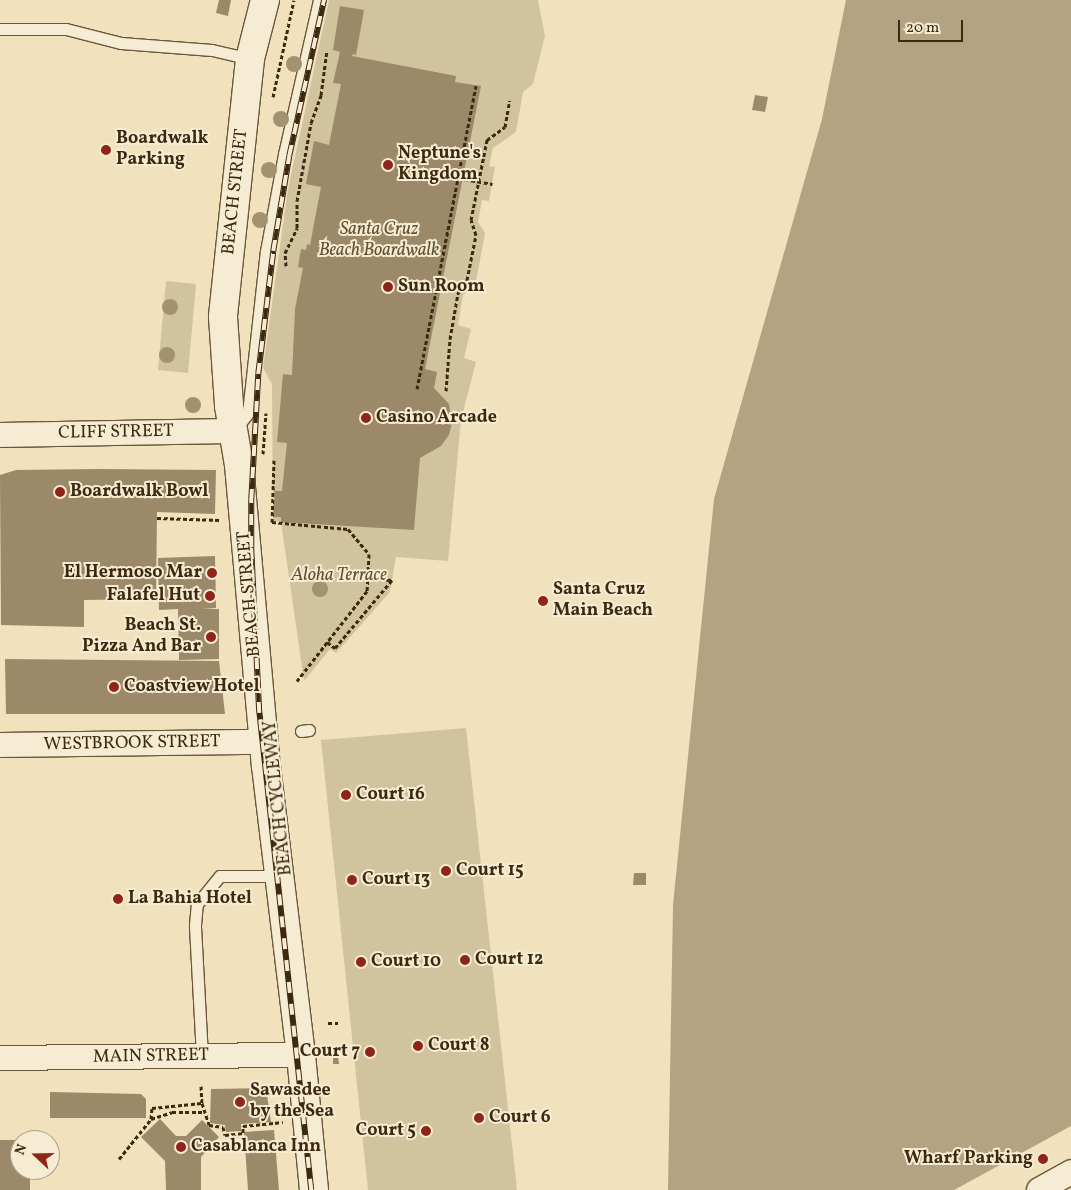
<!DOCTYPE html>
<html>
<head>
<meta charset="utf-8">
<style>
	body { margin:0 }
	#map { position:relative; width:1071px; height:1190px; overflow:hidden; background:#f1e2bd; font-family:Vollkorn,serif }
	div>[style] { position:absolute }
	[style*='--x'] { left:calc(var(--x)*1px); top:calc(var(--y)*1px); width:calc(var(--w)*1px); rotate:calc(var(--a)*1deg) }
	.green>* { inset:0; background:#d2c39f }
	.water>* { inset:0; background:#b4a382 }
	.pier>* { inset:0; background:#f1e2bd }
	.building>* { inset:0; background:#9b8969 }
	.path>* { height:3px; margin-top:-1.5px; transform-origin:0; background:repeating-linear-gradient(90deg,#3d290f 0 4px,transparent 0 6.5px) }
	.roads { filter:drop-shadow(1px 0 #6a573a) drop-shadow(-1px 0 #6a573a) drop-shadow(0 1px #6a573a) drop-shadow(0 -1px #6a573a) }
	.service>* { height:11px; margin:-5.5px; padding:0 5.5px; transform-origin:5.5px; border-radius:5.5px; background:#f6ecd4 }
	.minor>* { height:24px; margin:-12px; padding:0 12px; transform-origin:12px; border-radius:12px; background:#f6ecd4 }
	.tertiary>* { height:28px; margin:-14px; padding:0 14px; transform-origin:14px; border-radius:14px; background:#f6ecd4 }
	.rail>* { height:5.5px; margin-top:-2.75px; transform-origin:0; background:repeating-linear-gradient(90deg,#f6ecd4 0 11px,#3d290f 0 22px); box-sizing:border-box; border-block:1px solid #3d290f }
	.trees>* { width:16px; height:16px; margin:-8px; border-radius:50%; background:#a29271 }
	.dots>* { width:14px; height:14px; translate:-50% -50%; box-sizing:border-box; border:2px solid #f6ecd4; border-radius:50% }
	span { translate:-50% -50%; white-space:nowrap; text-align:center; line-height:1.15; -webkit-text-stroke:4px #f6ecd4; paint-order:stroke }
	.poi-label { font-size:18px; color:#3d290f; font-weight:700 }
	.left { translate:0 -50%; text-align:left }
	.right { translate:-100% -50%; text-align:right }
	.street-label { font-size:18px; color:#3d290f }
	.park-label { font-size:18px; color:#625033; font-style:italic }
	.north { position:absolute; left:10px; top:1130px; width:50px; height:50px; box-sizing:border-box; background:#f6ecd4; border:1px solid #ac9e85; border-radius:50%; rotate:291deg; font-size:14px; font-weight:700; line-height:20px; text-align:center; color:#3d290f }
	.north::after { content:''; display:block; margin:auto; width:18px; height:22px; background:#8f2418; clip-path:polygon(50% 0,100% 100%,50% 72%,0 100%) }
	.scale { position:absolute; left:898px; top:20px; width:65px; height:22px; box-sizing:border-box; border:2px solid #3d290f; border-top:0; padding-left:6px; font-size:15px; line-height:18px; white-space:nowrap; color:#3d290f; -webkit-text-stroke:4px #f6ecd4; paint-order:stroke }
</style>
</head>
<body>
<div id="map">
	<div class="green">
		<div style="clip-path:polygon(329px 0,538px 0,545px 36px,533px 84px,523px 92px,516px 132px,493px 148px,489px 166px,495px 167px,489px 201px,482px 200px,478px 222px,485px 233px,475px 287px,463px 295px,458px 325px,471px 329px,464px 358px,476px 362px,461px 420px,448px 561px,396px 557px,390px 592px,336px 653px,330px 649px,304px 681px,281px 522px,273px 521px,272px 384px,263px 368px,288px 189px)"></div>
		<div style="clip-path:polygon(166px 281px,196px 284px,188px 373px,158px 370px)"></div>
		<div style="clip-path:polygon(466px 728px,517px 1190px,368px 1190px,321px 740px)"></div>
	</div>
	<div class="water">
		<div style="clip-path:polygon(846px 0,1071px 0,1071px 1190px,668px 1190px,673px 905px,714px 499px,822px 119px)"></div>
	</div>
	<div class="pier">
		<div style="clip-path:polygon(1071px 1126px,1071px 1190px,954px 1190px)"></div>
	</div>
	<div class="building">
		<div style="clip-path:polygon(219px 0,231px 0,228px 16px,216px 13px)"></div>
		<div style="clip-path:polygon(340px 6px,364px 10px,356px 55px,353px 54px,352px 56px,456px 76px,455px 82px,481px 86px,425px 369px,437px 372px,434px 388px,449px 404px,452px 423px,449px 435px,441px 446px,420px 458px,414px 530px,281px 522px,281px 517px,273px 517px,275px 491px,282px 491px,287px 443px,277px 442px,283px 374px,292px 375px,295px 309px,303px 268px,298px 267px,301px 249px,306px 250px,307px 244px,310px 245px,321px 187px,306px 184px,314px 141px,329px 145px,341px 84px,333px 83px,340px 52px,333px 50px)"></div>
		<div style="clip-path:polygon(755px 95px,768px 97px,765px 112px,752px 110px)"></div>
		<div style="clip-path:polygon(100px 469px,216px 470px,215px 514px,157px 512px,156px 599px,84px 600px,84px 627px,1px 625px,0 475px,16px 470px)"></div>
		<div style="clip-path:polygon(215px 556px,216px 608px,202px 609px,219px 609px,219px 659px,179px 660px,178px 609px,159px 610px,158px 558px)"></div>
		<div style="clip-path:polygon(5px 659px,219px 661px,225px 714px,6px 714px)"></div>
		<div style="clip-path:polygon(634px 873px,646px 873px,646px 885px,633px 885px)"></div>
		<div style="clip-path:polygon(333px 1056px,338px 1056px,339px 1064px,333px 1064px)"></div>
		<div style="clip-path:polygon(266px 1088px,271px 1122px,241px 1124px,241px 1131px,226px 1132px,225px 1125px,210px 1123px,211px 1089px)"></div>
		<div style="clip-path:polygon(50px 1092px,141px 1094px,146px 1099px,146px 1118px,50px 1118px)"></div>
		<div style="clip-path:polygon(160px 1119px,176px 1136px,186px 1136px,202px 1120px,219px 1137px,201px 1157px,201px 1190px,166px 1190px,165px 1161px,141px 1137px)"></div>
		<div style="clip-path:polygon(274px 1130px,279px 1190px,248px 1190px,244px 1132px)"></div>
		<div style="clip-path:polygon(0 1140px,20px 1140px,20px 1170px,30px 1170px,30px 1190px,0 1190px)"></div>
	</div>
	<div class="path">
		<div style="--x:273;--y:97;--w:99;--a:-77.8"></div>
		<div style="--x:458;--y:178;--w:35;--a:10"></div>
		<div style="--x:286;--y:266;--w:13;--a:-94"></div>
		<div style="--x:285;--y:253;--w:28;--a:-64"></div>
		<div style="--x:297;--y:228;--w:27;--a:-90"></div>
		<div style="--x:297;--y:201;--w:79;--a:-79.8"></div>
		<div style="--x:311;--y:123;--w:30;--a:-70"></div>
		<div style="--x:321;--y:95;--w:45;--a:-82.4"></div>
		<div style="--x:417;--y:389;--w:309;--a:-79"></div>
		<div style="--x:446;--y:391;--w:52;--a:-85.6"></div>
		<div style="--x:450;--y:339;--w:47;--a:-80.1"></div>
		<div style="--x:458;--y:293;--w:16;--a:-55"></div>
		<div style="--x:467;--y:280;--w:46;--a:-78.7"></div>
		<div style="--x:476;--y:235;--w:16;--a:-108"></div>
		<div style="--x:471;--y:220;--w:82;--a:-78.7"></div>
		<div style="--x:487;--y:140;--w:22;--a:-36"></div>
		<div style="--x:505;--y:127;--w:27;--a:-80"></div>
		<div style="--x:263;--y:454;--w:41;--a:-85.8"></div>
		<div style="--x:274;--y:460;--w:62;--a:91.8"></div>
		<div style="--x:272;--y:522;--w:76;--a:5.3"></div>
		<div style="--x:348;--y:529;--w:33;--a:50"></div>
		<div style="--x:369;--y:554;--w:37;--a:93"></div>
		<div style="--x:367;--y:591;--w:114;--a:127.9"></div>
		<div style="--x:157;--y:518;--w:64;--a:1.8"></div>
		<div style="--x:367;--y:578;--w:24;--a:5"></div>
		<div style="--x:327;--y:642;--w:10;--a:37"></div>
		<div style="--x:335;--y:648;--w:89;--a:-50"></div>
		<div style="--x:328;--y:1023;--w:10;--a:0"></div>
		<div style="--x:201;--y:1086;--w:17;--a:87"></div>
		<div style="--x:202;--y:1103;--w:23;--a:72"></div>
		<div style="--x:209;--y:1125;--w:14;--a:8"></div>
		<div style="--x:223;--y:1127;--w:8;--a:76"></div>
		<div style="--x:225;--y:1135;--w:18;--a:-6"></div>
		<div style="--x:243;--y:1133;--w:7;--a:-90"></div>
		<div style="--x:243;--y:1126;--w:40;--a:-5.7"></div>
		<div style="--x:151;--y:1119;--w:11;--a:-85"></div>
		<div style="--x:152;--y:1108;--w:50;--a:-5.7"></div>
		<div style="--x:119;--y:1159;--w:51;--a:-51.3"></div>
		<div style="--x:151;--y:1119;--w:22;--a:-18"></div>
		<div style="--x:172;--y:1112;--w:33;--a:0"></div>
	</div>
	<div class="roads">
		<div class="service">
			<div style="--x:0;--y:29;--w:66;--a:0"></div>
			<div style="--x:66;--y:29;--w:57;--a:14.3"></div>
			<div style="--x:121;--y:43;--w:91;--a:4.4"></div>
			<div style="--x:212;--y:50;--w:39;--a:13"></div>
			<div style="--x:236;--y:428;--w:19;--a:-51"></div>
			<div style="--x:248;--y:413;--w:163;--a:-83.7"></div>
			<div style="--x:266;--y:251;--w:99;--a:-79.5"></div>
			<div style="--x:284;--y:154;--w:158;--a:-77.2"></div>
			<div style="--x:301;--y:731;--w:8;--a:-7"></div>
			<div style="--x:202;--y:1056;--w:131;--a:-93.1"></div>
			<div style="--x:195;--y:925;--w:21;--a:-85"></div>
			<div style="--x:197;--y:904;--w:36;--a:-51"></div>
			<div style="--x:220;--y:876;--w:59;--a:0"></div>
		</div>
		<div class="minor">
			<div style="--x:0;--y:435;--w:233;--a:-1"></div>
			<div style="--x:0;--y:745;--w:264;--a:-0.7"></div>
			<div style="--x:0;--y:1058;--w:301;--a:-0.6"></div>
			<div style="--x:1039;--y:1190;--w:37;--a:-29"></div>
		</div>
		<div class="tertiary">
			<div style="--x:265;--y:0;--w:61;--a:104.3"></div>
			<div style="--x:250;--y:59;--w:259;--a:96"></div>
			<div style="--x:223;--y:317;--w:89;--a:86.1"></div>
			<div style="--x:229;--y:406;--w:60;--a:80.4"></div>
			<div style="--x:239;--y:465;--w:302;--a:84.9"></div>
			<div style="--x:266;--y:766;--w:291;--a:83.1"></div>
			<div style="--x:301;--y:1055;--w:136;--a:84.5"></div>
		</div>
	</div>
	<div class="rail">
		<div style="--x:311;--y:1190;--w:480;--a:-96.2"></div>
		<div style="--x:259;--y:713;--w:166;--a:-92.8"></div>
		<div style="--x:251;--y:547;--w:47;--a:-90"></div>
		<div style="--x:251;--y:500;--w:126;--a:-86.8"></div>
		<div style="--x:258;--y:374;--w:124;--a:-83"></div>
		<div style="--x:273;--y:251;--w:96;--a:-80.4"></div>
		<div style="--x:289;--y:156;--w:160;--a:-77.4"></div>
	</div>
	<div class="trees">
		<div style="left:294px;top:64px"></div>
		<div style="left:281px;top:119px"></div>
		<div style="left:269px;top:170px"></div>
		<div style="left:260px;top:220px"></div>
		<div style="left:170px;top:307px"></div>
		<div style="left:167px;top:355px"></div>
		<div style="left:193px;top:405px"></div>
		<div style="left:320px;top:589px"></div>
	</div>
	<div class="dots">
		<div style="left:106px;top:150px;background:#8f2418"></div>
		<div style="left:388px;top:165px;background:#8f2418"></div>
		<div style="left:388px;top:287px;background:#8f2418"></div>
		<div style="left:366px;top:418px;background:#8f2418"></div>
		<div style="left:60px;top:492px;background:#8f2418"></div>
		<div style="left:212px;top:573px;background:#8f2418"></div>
		<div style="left:210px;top:596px;background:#8f2418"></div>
		<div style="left:543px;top:601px;background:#8f2418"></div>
		<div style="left:211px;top:637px;background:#8f2418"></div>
		<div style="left:114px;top:687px;background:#8f2418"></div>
		<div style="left:346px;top:795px;background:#8f2418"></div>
		<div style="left:446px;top:871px;background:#8f2418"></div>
		<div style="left:352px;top:880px;background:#8f2418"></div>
		<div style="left:118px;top:899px;background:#8f2418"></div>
		<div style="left:465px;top:960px;background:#8f2418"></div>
		<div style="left:361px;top:962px;background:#8f2418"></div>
		<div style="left:418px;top:1046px;background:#8f2418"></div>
		<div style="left:370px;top:1052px;background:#8f2418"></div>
		<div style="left:240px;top:1102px;background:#8f2418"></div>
		<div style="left:479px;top:1118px;background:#8f2418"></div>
		<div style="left:426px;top:1131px;background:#8f2418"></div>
		<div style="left:181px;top:1147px;background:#8f2418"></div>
		<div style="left:1043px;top:1159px;background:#8f2418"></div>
	</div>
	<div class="poi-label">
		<span class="left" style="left:116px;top:150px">Boardwalk<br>Parking</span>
		<span class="left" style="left:398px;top:165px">Neptune's<br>Kingdom</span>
		<span class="left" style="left:398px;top:287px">Sun Room</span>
		<span class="left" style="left:376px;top:418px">Casino Arcade</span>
		<span class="left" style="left:70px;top:492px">Boardwalk Bowl</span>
		<span class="right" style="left:202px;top:573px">El Hermoso Mar</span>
		<span class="left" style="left:553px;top:601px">Santa Cruz<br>Main Beach</span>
		<span class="right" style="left:200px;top:596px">Falafel Hut</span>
		<span class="right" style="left:201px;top:637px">Beach St.<br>Pizza And Bar</span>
		<span class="left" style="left:124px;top:687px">Coastview Hotel</span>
		<span class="left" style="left:356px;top:795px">Court 16</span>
		<span class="left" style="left:456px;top:871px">Court 15</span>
		<span class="left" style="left:362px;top:880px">Court 13</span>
		<span class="left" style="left:128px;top:899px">La Bahia Hotel</span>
		<span class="left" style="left:475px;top:960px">Court 12</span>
		<span class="left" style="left:371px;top:962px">Court 10</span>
		<span class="left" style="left:428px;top:1046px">Court 8</span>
		<span class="right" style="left:360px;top:1052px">Court 7</span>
		<span class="left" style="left:250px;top:1102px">Sawasdee<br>by the Sea</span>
		<span class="left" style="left:489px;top:1118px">Court 6</span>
		<span class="right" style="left:416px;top:1131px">Court 5</span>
		<span class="left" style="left:191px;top:1147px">Casablanca Inn</span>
		<span class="right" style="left:1033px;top:1159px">Wharf Parking</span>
	</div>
	<div class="street-label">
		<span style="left:236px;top:192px;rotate:-84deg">BEACH STREET</span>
		<span style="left:116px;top:433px;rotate:-1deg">CLIFF STREET</span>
		<span style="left:250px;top:594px;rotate:-95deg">BEACH STREET</span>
		<span style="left:132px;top:744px;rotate:-1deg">WESTBROOK STREET</span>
		<span style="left:279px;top:798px;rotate:-96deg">BEACH CYCLEWAY</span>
		<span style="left:151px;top:1057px;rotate:-1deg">MAIN STREET</span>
	</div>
	<div class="park-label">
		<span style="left:379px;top:241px">Santa Cruz<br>Beach Boardwalk</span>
		<span style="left:339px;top:576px">Aloha Terrace</span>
	</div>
	<div class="north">N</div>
	<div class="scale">20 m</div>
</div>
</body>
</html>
